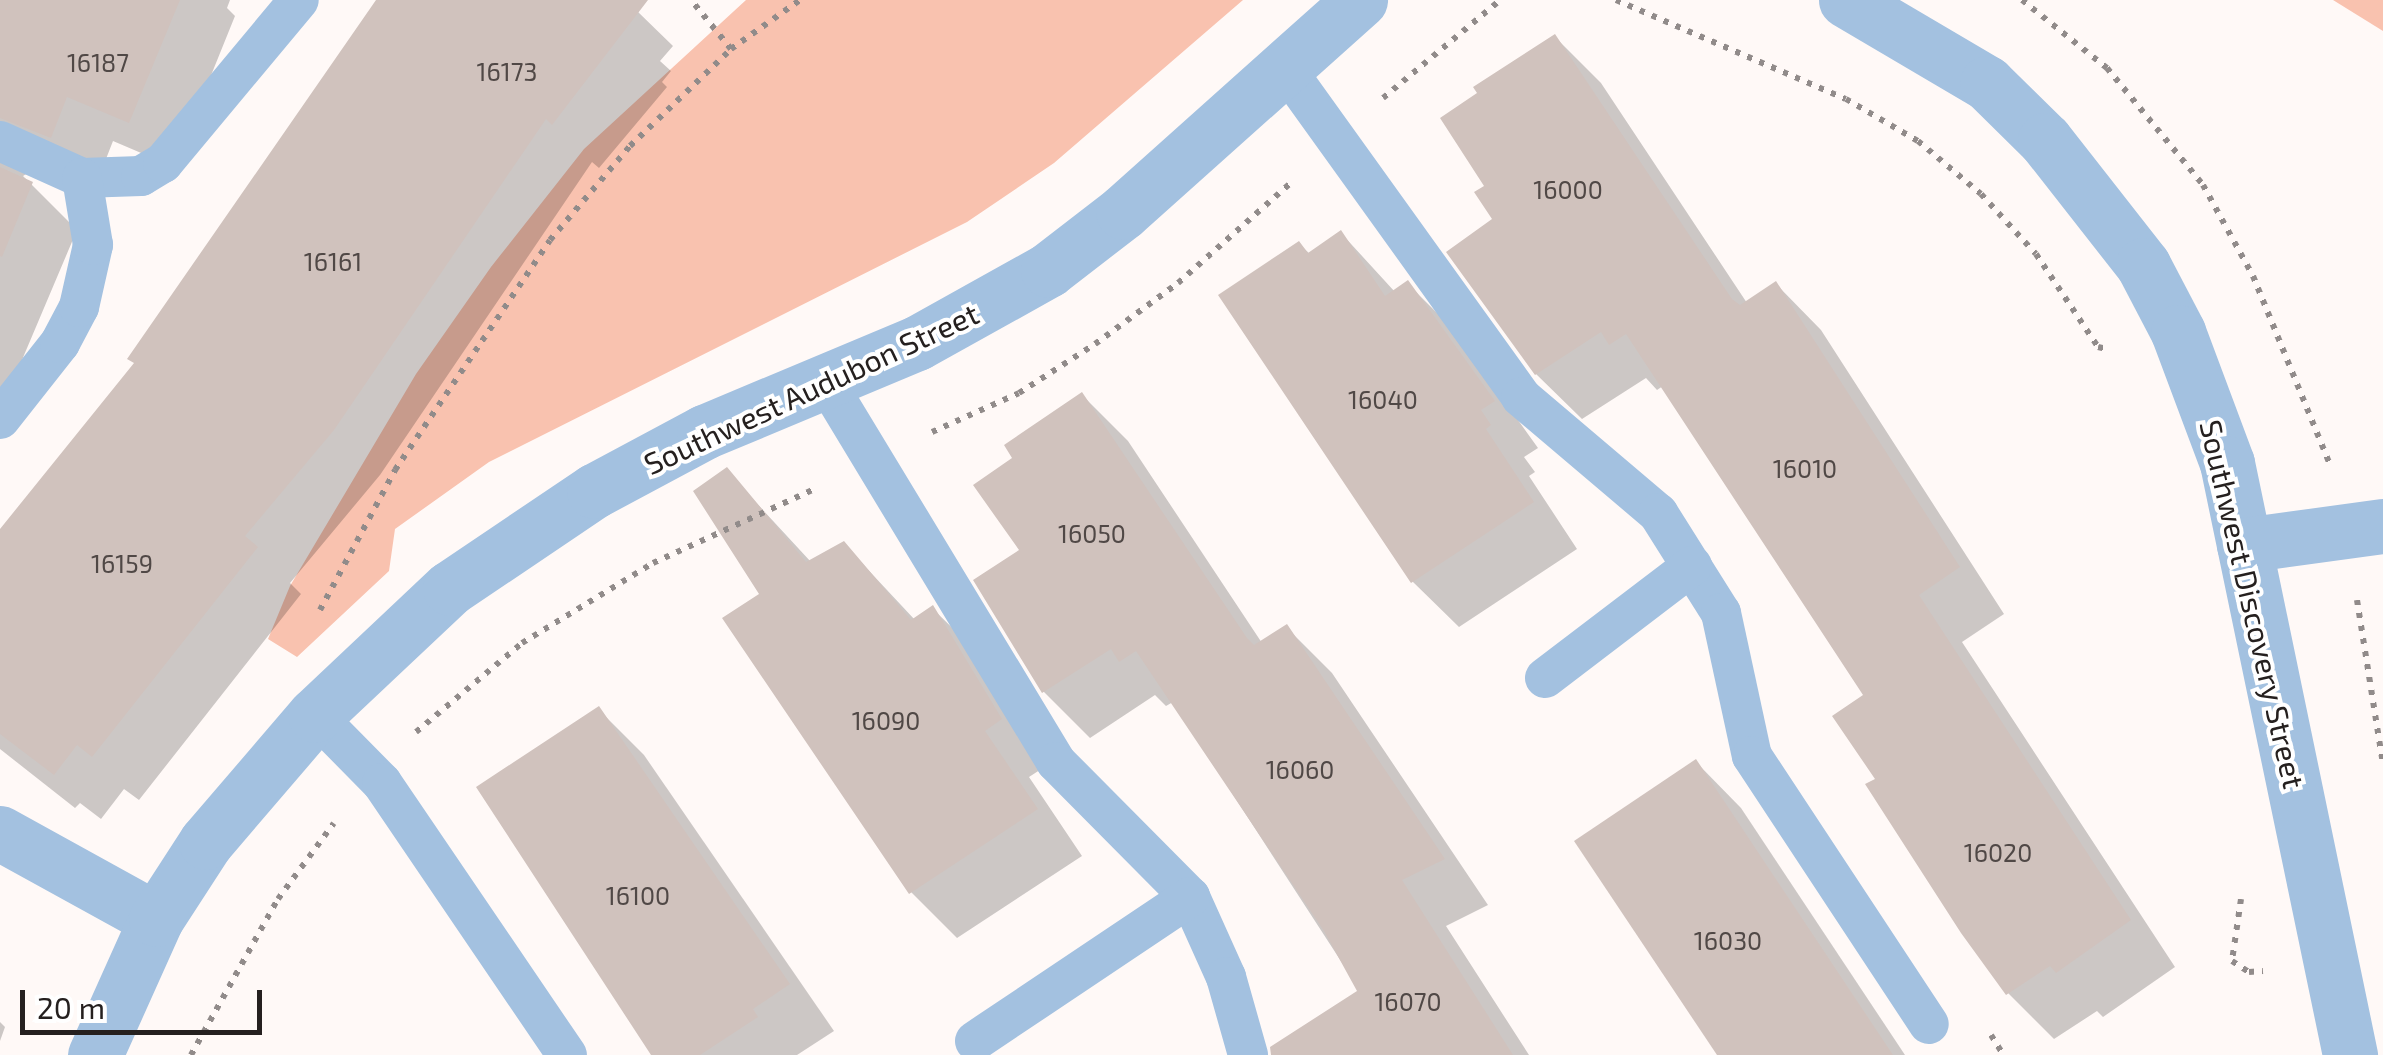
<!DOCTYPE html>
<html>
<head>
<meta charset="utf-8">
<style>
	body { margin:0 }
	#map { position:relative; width:2383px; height:1055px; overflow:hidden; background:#fff9f7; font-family:"Exo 2",sans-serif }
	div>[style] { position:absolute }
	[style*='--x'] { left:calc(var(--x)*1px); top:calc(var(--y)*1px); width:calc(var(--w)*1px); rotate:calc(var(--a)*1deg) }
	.green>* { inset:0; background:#f9c2af }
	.shadow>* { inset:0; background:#0003 }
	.building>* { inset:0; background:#d0c2bd }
	.path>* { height:6px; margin-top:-3px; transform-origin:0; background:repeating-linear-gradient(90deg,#918b8a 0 5px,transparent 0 13px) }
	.service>* { height:40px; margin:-20px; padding:0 20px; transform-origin:20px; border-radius:20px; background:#a3c1e0 }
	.minor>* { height:55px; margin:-27.5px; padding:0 27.5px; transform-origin:27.5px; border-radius:27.5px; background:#a3c1e0 }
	span { translate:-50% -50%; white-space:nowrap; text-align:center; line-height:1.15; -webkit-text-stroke:8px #fff; paint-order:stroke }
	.number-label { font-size:25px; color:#504846 }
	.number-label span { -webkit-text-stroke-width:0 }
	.street-label { font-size:30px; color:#25201f }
	.scale { position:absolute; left:20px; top:990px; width:242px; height:45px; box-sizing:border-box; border:5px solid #25201f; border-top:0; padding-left:12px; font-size:30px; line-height:35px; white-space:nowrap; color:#25201f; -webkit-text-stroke:8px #fff; paint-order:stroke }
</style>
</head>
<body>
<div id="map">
	<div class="green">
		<div style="clip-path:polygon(746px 0,1243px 0,1054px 163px,967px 222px,489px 462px,395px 529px,389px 571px,297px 657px,268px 639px,290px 586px,416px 374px,491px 267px,584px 149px)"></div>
		<div style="clip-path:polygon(2333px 0,2383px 0,2383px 31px)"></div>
	</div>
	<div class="shadow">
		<div style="clip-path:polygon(0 0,230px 0,227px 8px,235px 16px,174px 167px,113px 141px,97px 182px,46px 162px,23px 176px,77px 230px,8px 393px,0 390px)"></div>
		<div style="clip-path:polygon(382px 0,639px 0,636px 10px,673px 46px,660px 61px,671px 71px,662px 82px,667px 87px,599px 168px,592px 162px,380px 475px,290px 583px,301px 594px,139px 800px,124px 789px,101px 819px,80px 803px,75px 808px,0 749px,0 535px,137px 365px)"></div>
		<div style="clip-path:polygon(1555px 37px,1601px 83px,1747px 303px,1776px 284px,1821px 330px,2004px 614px,1962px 642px,2175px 967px,2103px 1017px,2097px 1011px,2054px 1039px,2008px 993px,1878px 780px,1867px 696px,1663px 386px,1657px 390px,1646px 378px,1582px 419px,1536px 374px,1487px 187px)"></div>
		<div style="clip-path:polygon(1341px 233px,1395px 292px,1407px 283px,1453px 329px,1538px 448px,1524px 457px,1535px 472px,1529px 476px,1577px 549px,1459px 627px,1413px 582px,1299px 244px,1310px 254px)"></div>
		<div style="clip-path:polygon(1082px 395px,1128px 441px,1262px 643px,1286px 627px,1332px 673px,1488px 905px,1446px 926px,1529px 1055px,1339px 1055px,1361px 992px,1173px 702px,1166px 706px,1155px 695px,1090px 738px,1044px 692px,977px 580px,1022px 551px,1016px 459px)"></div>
		<div style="clip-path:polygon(726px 470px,811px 562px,844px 544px,915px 620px,933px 609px,979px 654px,1046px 766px,1029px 777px,1082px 856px,957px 938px,911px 892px,762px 595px)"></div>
		<div style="clip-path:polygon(599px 710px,644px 755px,834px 1031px,797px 1055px,654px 1055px)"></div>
		<div style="clip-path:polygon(1696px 762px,1741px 808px,1905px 1055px,1720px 1055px)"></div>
		<div style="clip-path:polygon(0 1022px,5px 1027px,0 1041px)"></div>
	</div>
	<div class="building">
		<div style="clip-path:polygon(0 0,180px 0,129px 123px,67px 97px,51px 138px,0 118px)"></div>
		<div style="clip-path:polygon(376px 0,648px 0,552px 125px,546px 119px,334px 430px,245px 536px,258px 547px,92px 757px,77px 745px,54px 775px,0 734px,0 529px,134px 363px,127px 359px)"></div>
		<div style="clip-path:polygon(1555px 34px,1732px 299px,1740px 305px,1776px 281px,1960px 567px,1919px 595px,2131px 920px,2056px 973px,2050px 966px,2006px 995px,1961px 933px,1865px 784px,1875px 779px,1832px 716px,1863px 695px,1626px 334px,1609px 345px,1601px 332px,1535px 375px,1446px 252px,1492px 219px,1474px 192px,1484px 186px,1440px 118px,1477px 93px,1473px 87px)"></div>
		<div style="clip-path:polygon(0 167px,33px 182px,2px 257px,0 256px)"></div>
		<div style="clip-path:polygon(1341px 230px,1385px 296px,1408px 280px,1495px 401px,1481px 410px,1491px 425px,1486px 429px,1534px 502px,1411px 583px,1218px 295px,1299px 241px,1308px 253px)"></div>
		<div style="clip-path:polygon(1082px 392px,1247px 638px,1254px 645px,1287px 624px,1445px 859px,1402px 880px,1513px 1055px,1271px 1055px,1270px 1047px,1357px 991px,1324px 931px,1136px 651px,1119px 662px,1111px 649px,1042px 693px,973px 580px,1019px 550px,973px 485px,1012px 458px,1004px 445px)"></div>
		<div style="clip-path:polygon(727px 467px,806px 562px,844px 541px,911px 620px,933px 605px,1002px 719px,985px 731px,1038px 809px,909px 894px,722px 618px,759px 594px,693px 491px)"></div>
		<div style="clip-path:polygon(599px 706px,790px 984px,753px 1009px,758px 1017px,700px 1055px,651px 1055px,476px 787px)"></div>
		<div style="clip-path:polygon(1696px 759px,1893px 1055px,1717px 1055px,1574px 841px)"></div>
	</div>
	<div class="path">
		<div style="--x:1616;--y:0;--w:250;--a:23.3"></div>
		<div style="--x:1846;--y:99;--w:83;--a:30.3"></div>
		<div style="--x:1918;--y:141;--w:82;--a:40.1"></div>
		<div style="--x:1981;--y:194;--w:81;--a:47.5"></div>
		<div style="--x:2036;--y:254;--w:112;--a:56.3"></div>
		<div style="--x:2098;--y:347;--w:9;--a:13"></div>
		<div style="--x:2022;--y:0;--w:109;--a:38.7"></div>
		<div style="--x:2107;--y:68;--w:151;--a:50.6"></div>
		<div style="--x:2203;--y:185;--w:104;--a:61.2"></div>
		<div style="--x:2253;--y:276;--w:204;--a:67.8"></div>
		<div style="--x:731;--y:49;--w:85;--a:-35.4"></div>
		<div style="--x:1383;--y:98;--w:153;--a:-39.9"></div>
		<div style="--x:932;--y:432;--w:95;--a:-24.1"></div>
		<div style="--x:1019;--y:393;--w:90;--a:-32.8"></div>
		<div style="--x:1095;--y:344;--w:103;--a:-36.3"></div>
		<div style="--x:1178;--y:283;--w:154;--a:-41.6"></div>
		<div style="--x:2357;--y:600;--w:167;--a:81"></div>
		<div style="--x:320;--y:610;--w:159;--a:-61.8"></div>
		<div style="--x:395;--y:470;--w:277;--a:-56"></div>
		<div style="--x:550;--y:240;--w:123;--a:-49.6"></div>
		<div style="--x:630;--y:146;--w:140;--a:-43.8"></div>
		<div style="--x:731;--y:49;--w:63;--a:-129.2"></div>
		<div style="--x:416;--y:732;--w:138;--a:-40"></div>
		<div style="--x:522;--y:643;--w:153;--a:-31.4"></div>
		<div style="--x:653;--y:563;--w:180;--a:-24.6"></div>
		<div style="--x:2241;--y:899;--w:63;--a:98.3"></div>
		<div style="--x:2232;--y:961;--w:20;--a:33"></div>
		<div style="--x:2249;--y:972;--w:14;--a:-4"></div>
		<div style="--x:1991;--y:1035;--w:19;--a:58"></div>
		<div style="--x:191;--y:1055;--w:179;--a:-60.9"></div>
		<div style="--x:278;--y:899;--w:94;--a:-53.6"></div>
	</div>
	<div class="service">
		<div style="--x:1285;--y:68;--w:405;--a:54.3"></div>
		<div style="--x:1521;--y:397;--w:180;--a:40.3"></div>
		<div style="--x:1658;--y:513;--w:118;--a:57.8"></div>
		<div style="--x:1721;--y:613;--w:146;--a:77.8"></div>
		<div style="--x:1752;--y:756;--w:321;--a:56.6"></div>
		<div style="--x:0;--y:141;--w:90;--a:24.3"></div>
		<div style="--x:82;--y:178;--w:59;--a:-1.9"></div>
		<div style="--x:141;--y:176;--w:26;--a:-31"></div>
		<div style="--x:163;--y:163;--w:212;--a:-50.2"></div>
		<div style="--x:826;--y:382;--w:444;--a:58.8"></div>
		<div style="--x:1056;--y:762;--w:190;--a:45.2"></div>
		<div style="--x:1190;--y:897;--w:88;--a:65.8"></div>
		<div style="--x:1226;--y:977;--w:81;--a:74.2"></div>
		<div style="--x:0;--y:419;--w:97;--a:-51.7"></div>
		<div style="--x:60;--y:343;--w:41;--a:-62.2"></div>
		<div style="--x:79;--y:307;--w:64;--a:-77.3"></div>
		<div style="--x:93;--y:245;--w:68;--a:-99.3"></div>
		<div style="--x:1545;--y:678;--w:185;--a:-37.3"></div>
		<div style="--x:315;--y:715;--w:95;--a:45.4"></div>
		<div style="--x:382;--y:783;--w:329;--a:55.8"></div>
		<div style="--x:975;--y:1041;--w:259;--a:-33.8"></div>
	</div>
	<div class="minor">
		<div style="--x:1846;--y:0;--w:164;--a:30.5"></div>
		<div style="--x:1987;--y:83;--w:81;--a:44.5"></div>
		<div style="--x:2045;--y:140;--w:159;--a:51.9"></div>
		<div style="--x:2143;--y:265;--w:76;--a:62.4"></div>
		<div style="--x:2178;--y:332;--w:140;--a:69.5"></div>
		<div style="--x:2227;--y:463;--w:605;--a:78.26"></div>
		<div style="--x:2244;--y:545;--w:140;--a:-7.8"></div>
		<div style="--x:0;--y:833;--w:178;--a:28.9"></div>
		<div style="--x:95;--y:1055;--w:149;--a:-65.8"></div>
		<div style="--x:156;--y:919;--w:92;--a:-57"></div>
		<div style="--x:206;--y:842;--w:167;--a:-49.4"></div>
		<div style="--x:315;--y:715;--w:185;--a:-43.3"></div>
		<div style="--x:450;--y:588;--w:174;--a:-34"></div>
		<div style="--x:594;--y:491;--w:125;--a:-28.2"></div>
		<div style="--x:704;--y:432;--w:231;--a:-22.7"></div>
		<div style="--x:917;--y:343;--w:150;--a:-29.1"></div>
		<div style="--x:1048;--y:270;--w:95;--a:-37.7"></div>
		<div style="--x:1123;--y:212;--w:318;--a:-41.8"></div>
	</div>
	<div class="number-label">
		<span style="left:98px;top:62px">16187</span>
		<span style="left:507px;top:71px">16173</span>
		<span style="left:1568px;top:189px">16000</span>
		<span style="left:333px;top:261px">16161</span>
		<span style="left:1383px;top:399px">16040</span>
		<span style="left:1805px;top:468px">16010</span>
		<span style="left:1092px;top:533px">16050</span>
		<span style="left:122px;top:563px">16159</span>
		<span style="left:886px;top:720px">16090</span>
		<span style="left:1300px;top:769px">16060</span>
		<span style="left:1998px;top:852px">16020</span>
		<span style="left:638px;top:895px">16100</span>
		<span style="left:1728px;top:940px">16030</span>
		<span style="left:1408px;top:1001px">16070</span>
	</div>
	<div class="street-label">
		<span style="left:811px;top:388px;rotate:-25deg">Southwest Audubon Street</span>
		<span style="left:2253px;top:604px;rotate:77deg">Southwest Discovery Street</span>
	</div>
	<div class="scale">20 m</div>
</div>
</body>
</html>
